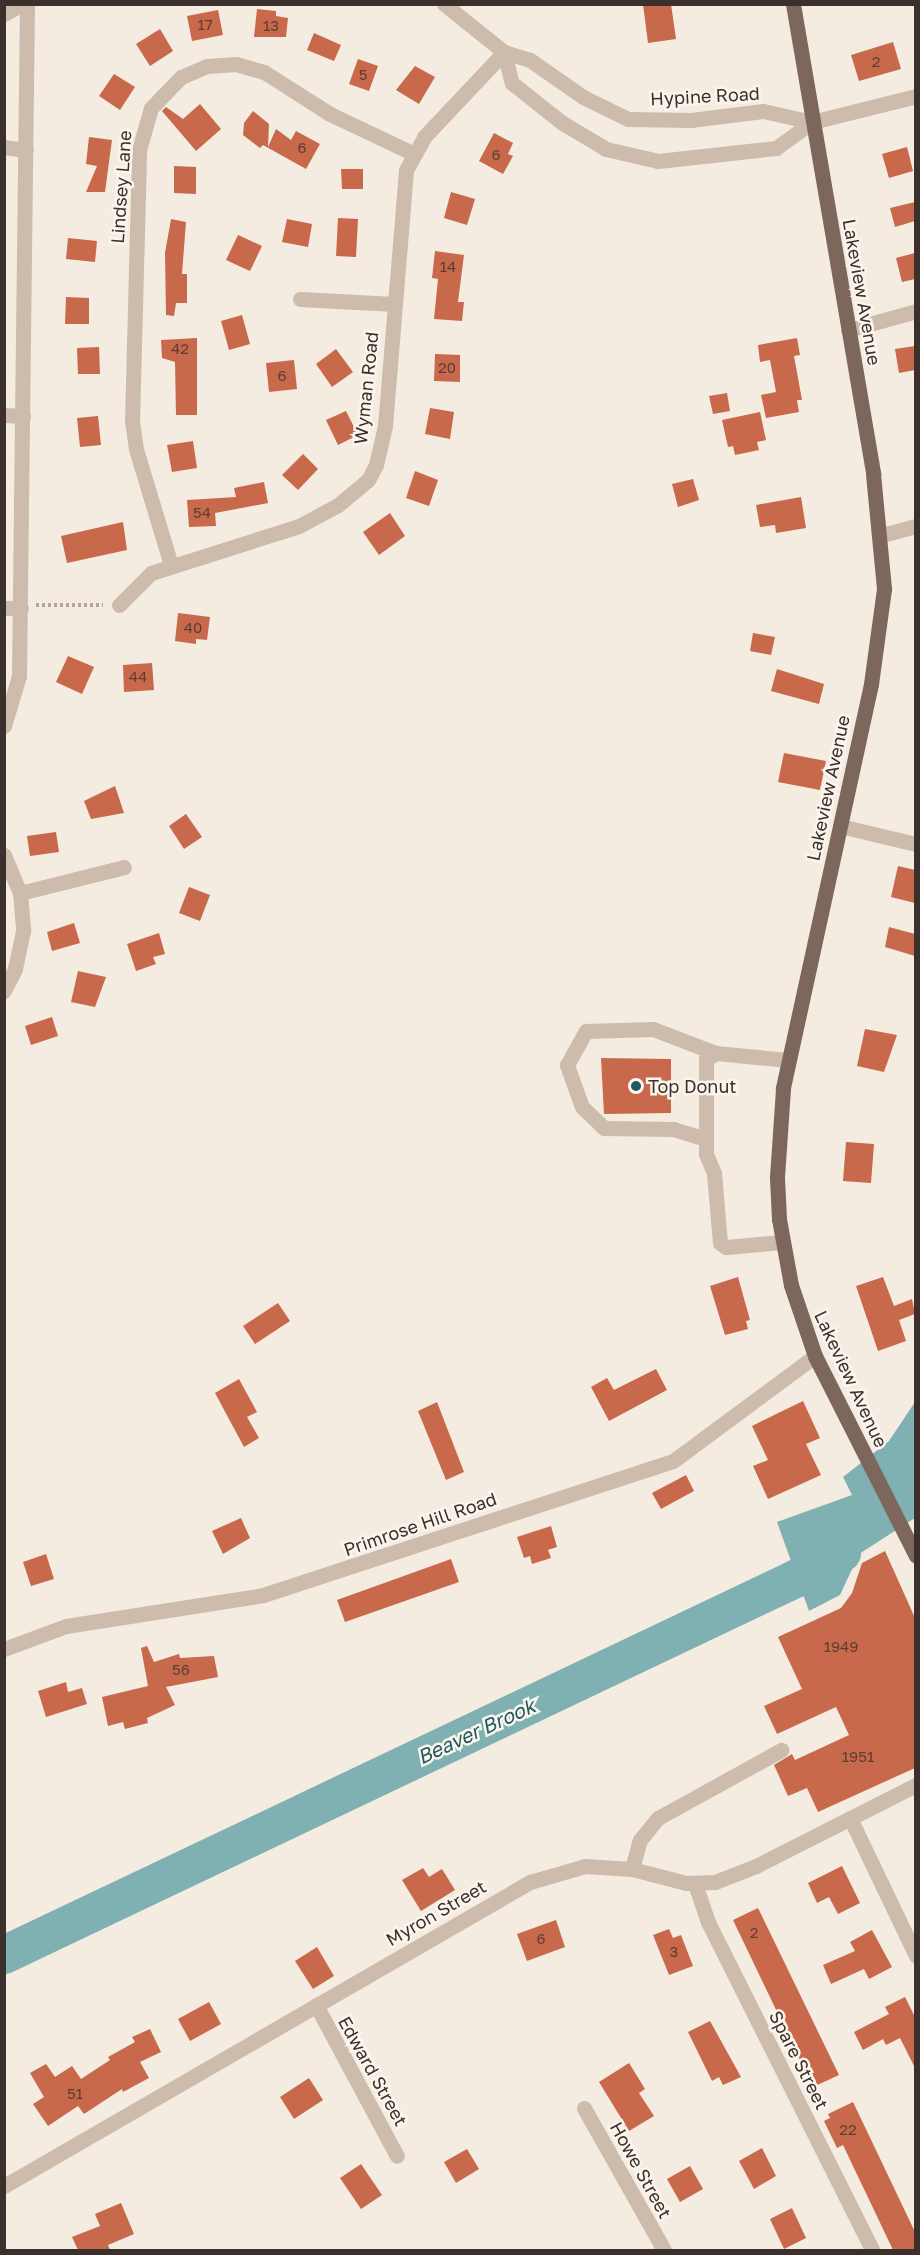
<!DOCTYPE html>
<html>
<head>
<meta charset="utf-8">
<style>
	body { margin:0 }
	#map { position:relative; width:920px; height:2255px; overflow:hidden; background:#f4ebe1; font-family:"Golos Text",sans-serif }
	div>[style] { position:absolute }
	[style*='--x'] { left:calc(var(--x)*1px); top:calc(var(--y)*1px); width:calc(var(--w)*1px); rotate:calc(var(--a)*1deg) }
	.water>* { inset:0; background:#7fb0b2 }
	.river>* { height:38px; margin:-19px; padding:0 19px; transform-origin:19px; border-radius:19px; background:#7fb0b2 }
	.building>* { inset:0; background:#c8694b }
	.path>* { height:4px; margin-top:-2px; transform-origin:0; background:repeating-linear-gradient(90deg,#b9a596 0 3px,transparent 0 6px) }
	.minor>* { height:15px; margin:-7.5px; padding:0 7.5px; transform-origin:7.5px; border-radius:7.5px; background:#cdbbac }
	.major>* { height:15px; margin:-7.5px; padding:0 7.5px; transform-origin:7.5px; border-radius:7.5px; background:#7d675c }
	.dots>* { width:16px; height:16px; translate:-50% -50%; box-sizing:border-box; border:3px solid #fbf5ee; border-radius:50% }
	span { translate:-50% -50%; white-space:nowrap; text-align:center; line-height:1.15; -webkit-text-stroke:5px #fbf5ee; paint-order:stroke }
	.number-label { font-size:15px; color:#5e3e33 }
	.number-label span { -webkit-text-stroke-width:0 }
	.street-label { font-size:18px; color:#3b302b }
	.poi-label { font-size:18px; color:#3b302b }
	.left { translate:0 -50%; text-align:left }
	.water-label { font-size:20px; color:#1f5a5e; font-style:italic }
	.frame { position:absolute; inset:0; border:6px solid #3b302b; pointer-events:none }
</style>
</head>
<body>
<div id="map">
	<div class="water">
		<div style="clip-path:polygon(915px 1402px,915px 1518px,859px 1554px,840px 1595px,809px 1611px,777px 1522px,852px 1495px,843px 1477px,889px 1441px)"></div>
	</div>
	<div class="river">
		<div style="--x:4;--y:1955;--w:876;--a:-25.42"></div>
		<div style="--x:795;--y:1579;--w:54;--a:-29"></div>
	</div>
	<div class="building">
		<div style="clip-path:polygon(643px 4px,671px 4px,676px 39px,648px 43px)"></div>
		<div style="clip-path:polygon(257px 9px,276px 11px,276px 16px,288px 18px,286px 37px,254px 37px)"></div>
		<div style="clip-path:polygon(218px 10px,223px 35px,192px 41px,187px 16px)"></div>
		<div style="clip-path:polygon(160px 29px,173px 51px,150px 66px,136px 44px)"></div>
		<div style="clip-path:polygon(314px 33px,341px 45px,334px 61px,307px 50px)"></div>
		<div style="clip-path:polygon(893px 42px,901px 69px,859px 81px,851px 55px)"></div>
		<div style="clip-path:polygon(358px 59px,378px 66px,369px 91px,349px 84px)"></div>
		<div style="clip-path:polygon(415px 66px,435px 77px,419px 104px,396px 90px)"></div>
		<div style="clip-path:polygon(114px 74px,135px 87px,120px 110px,99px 96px)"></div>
		<div style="clip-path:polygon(200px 104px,221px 129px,196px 151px,162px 111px,166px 107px,183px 119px)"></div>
		<div style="clip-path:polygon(253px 111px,269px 124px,268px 147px,276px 129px,291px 140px,296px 131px,320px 144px,306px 169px,263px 145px,260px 148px,243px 135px,244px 123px)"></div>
		<div style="clip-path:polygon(494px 133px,513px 143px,508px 154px,513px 156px,503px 174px,479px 161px)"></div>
		<div style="clip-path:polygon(89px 137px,112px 140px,105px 192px,86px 192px,97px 166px,86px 164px)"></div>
		<div style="clip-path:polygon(907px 147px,913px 171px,889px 178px,882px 154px)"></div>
		<div style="clip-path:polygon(174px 166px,196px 167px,196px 194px,174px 193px)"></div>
		<div style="clip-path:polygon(341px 169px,363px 169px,363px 189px,342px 189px)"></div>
		<div style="clip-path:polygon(451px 192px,475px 199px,467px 225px,444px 218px)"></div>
		<div style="clip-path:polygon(915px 202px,915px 221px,895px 227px,890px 208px)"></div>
		<div style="clip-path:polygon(338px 218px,358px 219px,356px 257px,336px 256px)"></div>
		<div style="clip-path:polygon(171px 219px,186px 222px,182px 274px,187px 274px,187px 303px,176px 303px,174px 316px,166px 315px,165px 253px)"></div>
		<div style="clip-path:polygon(287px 219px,312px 224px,308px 247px,282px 242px)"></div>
		<div style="clip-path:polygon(238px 235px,262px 246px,250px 271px,226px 260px)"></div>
		<div style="clip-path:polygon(68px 238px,97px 241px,95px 262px,66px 259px)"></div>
		<div style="clip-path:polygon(435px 251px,464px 255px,458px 302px,464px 302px,462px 321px,434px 319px,438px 279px,432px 278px)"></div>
		<div style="clip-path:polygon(915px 253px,915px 279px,902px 282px,896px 258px)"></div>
		<div style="clip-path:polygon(66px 297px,89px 298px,89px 324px,65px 324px)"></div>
		<div style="clip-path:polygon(242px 315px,250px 344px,229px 350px,221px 321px)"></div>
		<div style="clip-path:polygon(197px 338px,197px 415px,176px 415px,175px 362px,162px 358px,161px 340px)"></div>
		<div style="clip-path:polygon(797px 338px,800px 355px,794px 356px,802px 400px,797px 400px,799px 412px,766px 418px,761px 395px,776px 392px,770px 360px,760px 362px,758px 345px)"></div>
		<div style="clip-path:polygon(915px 346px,915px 370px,899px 373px,895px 349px)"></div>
		<div style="clip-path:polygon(99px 347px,100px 374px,78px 374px,77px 348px)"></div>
		<div style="clip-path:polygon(336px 349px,353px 372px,332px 387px,316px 364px)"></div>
		<div style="clip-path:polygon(435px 354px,460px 355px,460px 382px,434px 381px)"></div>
		<div style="clip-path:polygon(294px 360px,297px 389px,269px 392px,266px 363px)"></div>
		<div style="clip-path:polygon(727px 393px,730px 411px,713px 414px,709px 396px)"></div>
		<div style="clip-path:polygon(430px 408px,454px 412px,450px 439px,425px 434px)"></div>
		<div style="clip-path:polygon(346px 411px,358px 435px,338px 445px,326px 420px)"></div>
		<div style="clip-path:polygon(760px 412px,766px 440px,757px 442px,759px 450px,735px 455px,733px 446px,728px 447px,722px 420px)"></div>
		<div style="clip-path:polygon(98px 416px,101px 445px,80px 447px,77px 418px)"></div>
		<div style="clip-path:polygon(193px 441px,197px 468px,172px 472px,167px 445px)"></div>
		<div style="clip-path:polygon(303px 454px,318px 469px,298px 490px,282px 475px)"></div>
		<div style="clip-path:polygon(415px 471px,438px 480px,429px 506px,406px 498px)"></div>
		<div style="clip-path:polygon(693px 479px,699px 500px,678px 507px,672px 484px)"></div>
		<div style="clip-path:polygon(264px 482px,268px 503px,215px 513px,216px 526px,189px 527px,187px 500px,236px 497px,234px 488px)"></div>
		<div style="clip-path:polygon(801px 497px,806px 528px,776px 533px,775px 525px,760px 527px,756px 505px)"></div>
		<div style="clip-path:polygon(390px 513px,405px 536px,379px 555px,363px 532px)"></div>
		<div style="clip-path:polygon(123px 522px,127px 550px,67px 563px,61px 536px)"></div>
		<div style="clip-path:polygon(178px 613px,210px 617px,207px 640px,196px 639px,196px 644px,175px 641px)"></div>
		<div style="clip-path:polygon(753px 633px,775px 637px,771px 655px,750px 651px)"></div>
		<div style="clip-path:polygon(68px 656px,94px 667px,82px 694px,56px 682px)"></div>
		<div style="clip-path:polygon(152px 663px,154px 690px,124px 692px,123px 665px)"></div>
		<div style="clip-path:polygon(777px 669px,824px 684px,819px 704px,771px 691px)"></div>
		<div style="clip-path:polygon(784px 753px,826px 761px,820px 790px,778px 782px)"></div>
		<div style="clip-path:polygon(115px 786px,124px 813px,91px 819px,84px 801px)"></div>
		<div style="clip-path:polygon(186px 814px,202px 837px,184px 849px,169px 826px)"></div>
		<div style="clip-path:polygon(56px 832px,59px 852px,30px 856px,27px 836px)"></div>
		<div style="clip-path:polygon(898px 866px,915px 870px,915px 903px,891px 897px)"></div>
		<div style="clip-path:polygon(189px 887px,210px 895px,200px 921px,179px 913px)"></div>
		<div style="clip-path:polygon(74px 923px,80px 943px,52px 951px,47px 932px)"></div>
		<div style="clip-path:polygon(889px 927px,915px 934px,915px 956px,885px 947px)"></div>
		<div style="clip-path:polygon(159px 933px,165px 954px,153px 957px,156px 964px,136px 971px,127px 944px)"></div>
		<div style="clip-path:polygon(78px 971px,106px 977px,95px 1007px,71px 1002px)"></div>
		<div style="clip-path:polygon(52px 1017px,58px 1036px,31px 1045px,25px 1026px)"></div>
		<div style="clip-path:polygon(865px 1029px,897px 1035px,884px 1072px,857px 1066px)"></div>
		<div style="clip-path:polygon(601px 1058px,671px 1059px,671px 1113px,604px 1114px)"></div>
		<div style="clip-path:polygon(846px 1142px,874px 1144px,871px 1183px,843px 1181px)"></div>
		<div style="clip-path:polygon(738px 1277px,750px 1320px,746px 1321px,748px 1329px,725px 1335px,710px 1286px)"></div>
		<div style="clip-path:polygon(883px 1277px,894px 1306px,912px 1299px,915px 1314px,899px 1320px,906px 1341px,878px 1351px,856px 1286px)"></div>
		<div style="clip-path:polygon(278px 1303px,290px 1321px,255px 1344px,243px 1326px)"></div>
		<div style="clip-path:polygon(656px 1369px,667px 1390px,609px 1421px,591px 1387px,607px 1378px,614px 1390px)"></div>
		<div style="clip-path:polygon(239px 1379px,257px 1412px,247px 1417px,259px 1438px,244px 1447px,215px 1393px)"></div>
		<div style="clip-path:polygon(803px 1401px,820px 1438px,806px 1444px,821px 1475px,768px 1499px,753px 1466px,768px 1460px,752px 1426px)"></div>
		<div style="clip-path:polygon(437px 1402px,464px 1472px,446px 1480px,418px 1411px)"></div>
		<div style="clip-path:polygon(686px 1475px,694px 1491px,661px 1509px,652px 1493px)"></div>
		<div style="clip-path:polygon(241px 1518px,250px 1538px,223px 1554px,212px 1531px)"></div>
		<div style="clip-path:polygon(551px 1526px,557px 1547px,548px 1550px,551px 1558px,532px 1564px,530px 1556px,524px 1558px,517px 1537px)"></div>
		<div style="clip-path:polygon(885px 1551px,915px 1618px,915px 1768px,818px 1812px,807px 1788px,788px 1796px,774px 1765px,792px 1754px,795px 1760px,849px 1735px,836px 1707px,777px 1734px,764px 1706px,802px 1689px,778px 1637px,841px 1608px,852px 1593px,862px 1563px)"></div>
		<div style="clip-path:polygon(46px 1554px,54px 1579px,31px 1586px,23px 1562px)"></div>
		<div style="clip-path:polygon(451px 1559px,459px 1582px,345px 1622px,337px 1600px)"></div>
		<div style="clip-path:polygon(147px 1646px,154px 1662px,179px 1654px,180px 1658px,214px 1656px,218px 1677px,166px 1687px,175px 1705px,147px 1718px,148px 1723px,125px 1729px,123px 1722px,108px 1726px,102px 1697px,148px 1686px,141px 1648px)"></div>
		<div style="clip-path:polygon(66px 1682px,68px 1692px,82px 1688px,87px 1704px,46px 1717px,38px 1691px)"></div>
		<div style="clip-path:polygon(842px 1866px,860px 1903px,838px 1914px,829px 1897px,817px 1903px,808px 1883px)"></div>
		<div style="clip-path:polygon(423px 1868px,429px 1877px,442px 1869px,455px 1890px,421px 1911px,402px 1880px)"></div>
		<div style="clip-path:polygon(758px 1908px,839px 2075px,813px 2087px,733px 1920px)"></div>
		<div style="clip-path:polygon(556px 1920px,565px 1947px,527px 1961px,517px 1934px)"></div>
		<div style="clip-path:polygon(669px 1929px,673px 1938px,681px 1935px,693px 1966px,669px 1975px,653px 1935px)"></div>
		<div style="clip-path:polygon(872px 1930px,892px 1967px,869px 1979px,864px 1969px,831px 1984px,823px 1965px,855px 1951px,850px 1942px)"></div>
		<div style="clip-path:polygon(317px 1947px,334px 1976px,313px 1989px,295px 1961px)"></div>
		<div style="clip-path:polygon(905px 1997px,915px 2017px,915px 2068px,900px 2038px,886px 2045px,883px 2039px,863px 2050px,854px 2032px,889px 2014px,885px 2007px)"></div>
		<div style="clip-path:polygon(209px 2002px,221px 2024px,190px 2041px,178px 2019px)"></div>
		<div style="clip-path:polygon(710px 2021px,741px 2077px,723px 2085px,719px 2077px,712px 2081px,688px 2032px)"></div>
		<div style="clip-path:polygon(150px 2029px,161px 2052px,140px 2062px,149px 2078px,123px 2092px,122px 2089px,84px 2114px,78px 2106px,48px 2126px,33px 2104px,44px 2097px,30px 2073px,46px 2064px,55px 2077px,72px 2066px,81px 2079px,110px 2060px,108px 2057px,135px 2042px,132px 2037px)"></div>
		<div style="clip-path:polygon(629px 2063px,645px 2089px,639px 2093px,654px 2116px,629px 2131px,599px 2082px)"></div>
		<div style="clip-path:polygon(309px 2078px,323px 2100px,294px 2119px,280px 2097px)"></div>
		<div style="clip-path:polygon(853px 2102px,915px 2232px,915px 2250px,893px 2250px,843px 2145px,837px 2148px,824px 2121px,830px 2118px,828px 2114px)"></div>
		<div style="clip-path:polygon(762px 2148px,776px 2176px,754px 2189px,739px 2161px)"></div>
		<div style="clip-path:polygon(467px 2149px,479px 2169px,456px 2183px,444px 2162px)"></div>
		<div style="clip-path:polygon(361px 2164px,382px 2195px,361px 2209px,340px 2178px)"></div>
		<div style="clip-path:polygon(690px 2166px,703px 2189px,680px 2202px,667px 2179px)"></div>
		<div style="clip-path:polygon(121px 2203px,134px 2234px,108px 2245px,110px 2250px,78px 2250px,72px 2237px,100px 2226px,95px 2214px)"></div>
		<div style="clip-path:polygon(792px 2208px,806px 2238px,784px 2249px,770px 2219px)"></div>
	</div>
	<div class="path">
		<div style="--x:36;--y:605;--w:67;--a:0"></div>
	</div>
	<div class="minor">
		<div style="--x:444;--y:4;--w:77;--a:38.7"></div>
		<div style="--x:504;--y:52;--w:27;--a:17"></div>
		<div style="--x:530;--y:60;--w:65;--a:34.9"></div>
		<div style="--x:583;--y:97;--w:50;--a:26.1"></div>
		<div style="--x:628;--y:119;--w:63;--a:0.9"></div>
		<div style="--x:691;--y:120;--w:73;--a:-7.1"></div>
		<div style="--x:763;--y:111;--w:50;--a:12.7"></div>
		<div style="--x:4;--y:14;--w:21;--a:-29"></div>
		<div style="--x:504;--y:52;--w:32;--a:76"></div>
		<div style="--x:512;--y:83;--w:63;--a:38.5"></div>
		<div style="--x:561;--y:122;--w:52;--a:31"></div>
		<div style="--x:606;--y:149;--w:53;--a:13"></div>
		<div style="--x:658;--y:161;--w:119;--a:-6.3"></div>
		<div style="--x:776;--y:148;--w:44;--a:-35.8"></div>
		<div style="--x:812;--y:122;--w:107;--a:-14"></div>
		<div style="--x:4;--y:147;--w:22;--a:8"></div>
		<div style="--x:300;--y:299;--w:94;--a:3"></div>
		<div style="--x:848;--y:330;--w:71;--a:-15.6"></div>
		<div style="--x:4;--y:415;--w:19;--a:3"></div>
		<div style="--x:882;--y:535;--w:35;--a:-15"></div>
		<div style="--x:171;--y:565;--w:121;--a:-106.8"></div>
		<div style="--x:136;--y:449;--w:27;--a:-98"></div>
		<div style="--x:132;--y:422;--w:272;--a:-88.5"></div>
		<div style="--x:139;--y:150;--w:44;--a:-74.1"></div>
		<div style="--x:151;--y:108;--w:43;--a:-45.9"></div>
		<div style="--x:181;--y:77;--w:28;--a:-23"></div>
		<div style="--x:207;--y:66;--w:29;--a:-4"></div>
		<div style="--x:236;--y:64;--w:29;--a:16"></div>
		<div style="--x:264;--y:72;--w:78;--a:32.5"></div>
		<div style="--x:330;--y:114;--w:91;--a:25.4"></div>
		<div style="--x:119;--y:605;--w:45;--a:-45"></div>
		<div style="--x:151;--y:573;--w:155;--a:-17.6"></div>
		<div style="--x:299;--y:526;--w:44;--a:-28.3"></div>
		<div style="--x:338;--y:505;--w:39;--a:-40"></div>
		<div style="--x:368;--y:480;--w:17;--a:-62"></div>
		<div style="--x:376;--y:465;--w:40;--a:-77"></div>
		<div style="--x:385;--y:426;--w:257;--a:-85.3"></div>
		<div style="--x:406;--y:170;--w:38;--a:-61"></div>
		<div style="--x:424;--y:137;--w:117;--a:-46.7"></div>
		<div style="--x:4;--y:608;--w:17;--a:0"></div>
		<div style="--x:4;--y:726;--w:52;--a:-73.3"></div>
		<div style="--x:19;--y:676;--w:672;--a:-89.32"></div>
		<div style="--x:840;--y:826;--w:78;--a:13.3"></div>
		<div style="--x:4;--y:855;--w:41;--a:67.2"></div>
		<div style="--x:20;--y:893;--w:38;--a:85"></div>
		<div style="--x:23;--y:931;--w:39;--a:102"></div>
		<div style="--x:15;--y:969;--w:25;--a:117"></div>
		<div style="--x:20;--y:893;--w:107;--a:-14"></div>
		<div style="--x:706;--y:1139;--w:34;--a:-163"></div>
		<div style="--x:674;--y:1129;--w:70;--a:-179.2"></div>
		<div style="--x:604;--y:1128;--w:30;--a:-136"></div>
		<div style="--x:582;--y:1107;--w:45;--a:-109.7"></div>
		<div style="--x:567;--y:1065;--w:39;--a:-61"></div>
		<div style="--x:586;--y:1031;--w:67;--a:-1.7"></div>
		<div style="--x:653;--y:1029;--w:67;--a:20.9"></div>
		<div style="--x:782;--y:1242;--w:56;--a:174.9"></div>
		<div style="--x:726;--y:1247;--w:7;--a:-146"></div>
		<div style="--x:720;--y:1243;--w:70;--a:-94.9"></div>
		<div style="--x:714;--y:1173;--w:21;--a:-113"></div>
		<div style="--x:706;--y:1154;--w:95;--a:-90"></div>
		<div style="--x:706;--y:1059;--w:12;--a:-31"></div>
		<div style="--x:716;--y:1053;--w:72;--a:5.6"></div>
		<div style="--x:4;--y:1649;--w:66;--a:-20.4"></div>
		<div style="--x:66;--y:1626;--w:199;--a:-8.9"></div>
		<div style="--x:263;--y:1595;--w:431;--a:-18.1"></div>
		<div style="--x:673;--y:1461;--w:177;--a:-36.5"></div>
		<div style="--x:850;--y:1818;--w:153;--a:64.4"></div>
		<div style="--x:632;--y:1869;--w:30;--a:-75"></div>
		<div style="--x:640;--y:1840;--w:28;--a:-51"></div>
		<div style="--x:658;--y:1818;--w:141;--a:-28.9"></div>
		<div style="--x:695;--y:1884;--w:40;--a:71.1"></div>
		<div style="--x:708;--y:1922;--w:367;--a:63.4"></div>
		<div style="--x:316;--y:2005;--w:171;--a:61.8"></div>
		<div style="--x:584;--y:2108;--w:163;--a:60.6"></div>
		<div style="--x:4;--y:2186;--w:608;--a:-30.03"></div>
		<div style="--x:530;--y:1882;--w:57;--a:-16.2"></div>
		<div style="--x:585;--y:1866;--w:47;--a:3.7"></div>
		<div style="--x:632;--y:1869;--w:56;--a:14.5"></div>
		<div style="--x:686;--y:1883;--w:29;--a:-2"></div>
		<div style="--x:715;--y:1882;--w:44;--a:-21.3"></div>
		<div style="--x:756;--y:1866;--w:179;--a:-26.9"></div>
	</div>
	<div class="major">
		<div style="--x:793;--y:4;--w:477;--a:80.3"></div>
		<div style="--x:873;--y:474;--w:116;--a:84.5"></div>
		<div style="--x:884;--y:589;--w:96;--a:97.8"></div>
		<div style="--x:871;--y:684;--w:414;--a:102.3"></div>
		<div style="--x:783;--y:1089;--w:89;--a:93.9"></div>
		<div style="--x:777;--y:1178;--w:41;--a:87.2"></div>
		<div style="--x:779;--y:1219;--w:67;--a:79.7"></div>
		<div style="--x:791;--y:1285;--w:75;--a:71.3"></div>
		<div style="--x:815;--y:1356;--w:224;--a:63.2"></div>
	</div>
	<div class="dots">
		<div style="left:636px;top:1086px;background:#1f5a5e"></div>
	</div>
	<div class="number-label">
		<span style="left:205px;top:25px">17</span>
		<span style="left:271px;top:26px">13</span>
		<span style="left:876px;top:62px">2</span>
		<span style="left:363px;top:75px">5</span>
		<span style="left:302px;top:148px">6</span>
		<span style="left:496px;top:155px">6</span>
		<span style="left:448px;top:267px">14</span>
		<span style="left:180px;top:349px">42</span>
		<span style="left:447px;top:368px">20</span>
		<span style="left:282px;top:376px">6</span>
		<span style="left:202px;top:513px">54</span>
		<span style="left:193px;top:628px">40</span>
		<span style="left:138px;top:677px">44</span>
		<span style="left:841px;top:1647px">1949</span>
		<span style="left:181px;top:1670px">56</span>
		<span style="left:858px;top:1757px">1951</span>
		<span style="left:754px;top:1933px">2</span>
		<span style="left:541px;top:1939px">6</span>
		<span style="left:674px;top:1952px">3</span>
		<span style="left:75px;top:2094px">51</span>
		<span style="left:848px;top:2130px">22</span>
	</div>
	<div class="street-label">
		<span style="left:705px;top:96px;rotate:-3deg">Hypine Road</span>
		<span style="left:121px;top:187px;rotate:-86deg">Lindsey Lane</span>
		<span style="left:862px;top:292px;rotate:80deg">Lakeview Avenue</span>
		<span style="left:366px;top:388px;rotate:-84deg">Wyman Road</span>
		<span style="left:828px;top:788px;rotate:-78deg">Lakeview Avenue</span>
		<span style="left:851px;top:1379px;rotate:65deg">Lakeview Avenue</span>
		<span style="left:420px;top:1524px;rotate:-19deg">Primrose Hill Road</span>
		<span style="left:436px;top:1913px;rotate:-30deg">Myron Street</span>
		<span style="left:799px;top:2060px;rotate:63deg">Spare Street</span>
		<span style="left:373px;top:2071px;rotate:61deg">Edward Street</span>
		<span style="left:641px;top:2170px;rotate:61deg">Howe Street</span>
	</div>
	<div class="poi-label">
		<span class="left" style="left:648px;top:1086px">Top Donut</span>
	</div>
	<div class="water-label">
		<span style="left:476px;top:1731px;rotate:-25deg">Beaver Brook</span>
	</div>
	<div class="frame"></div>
</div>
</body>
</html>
